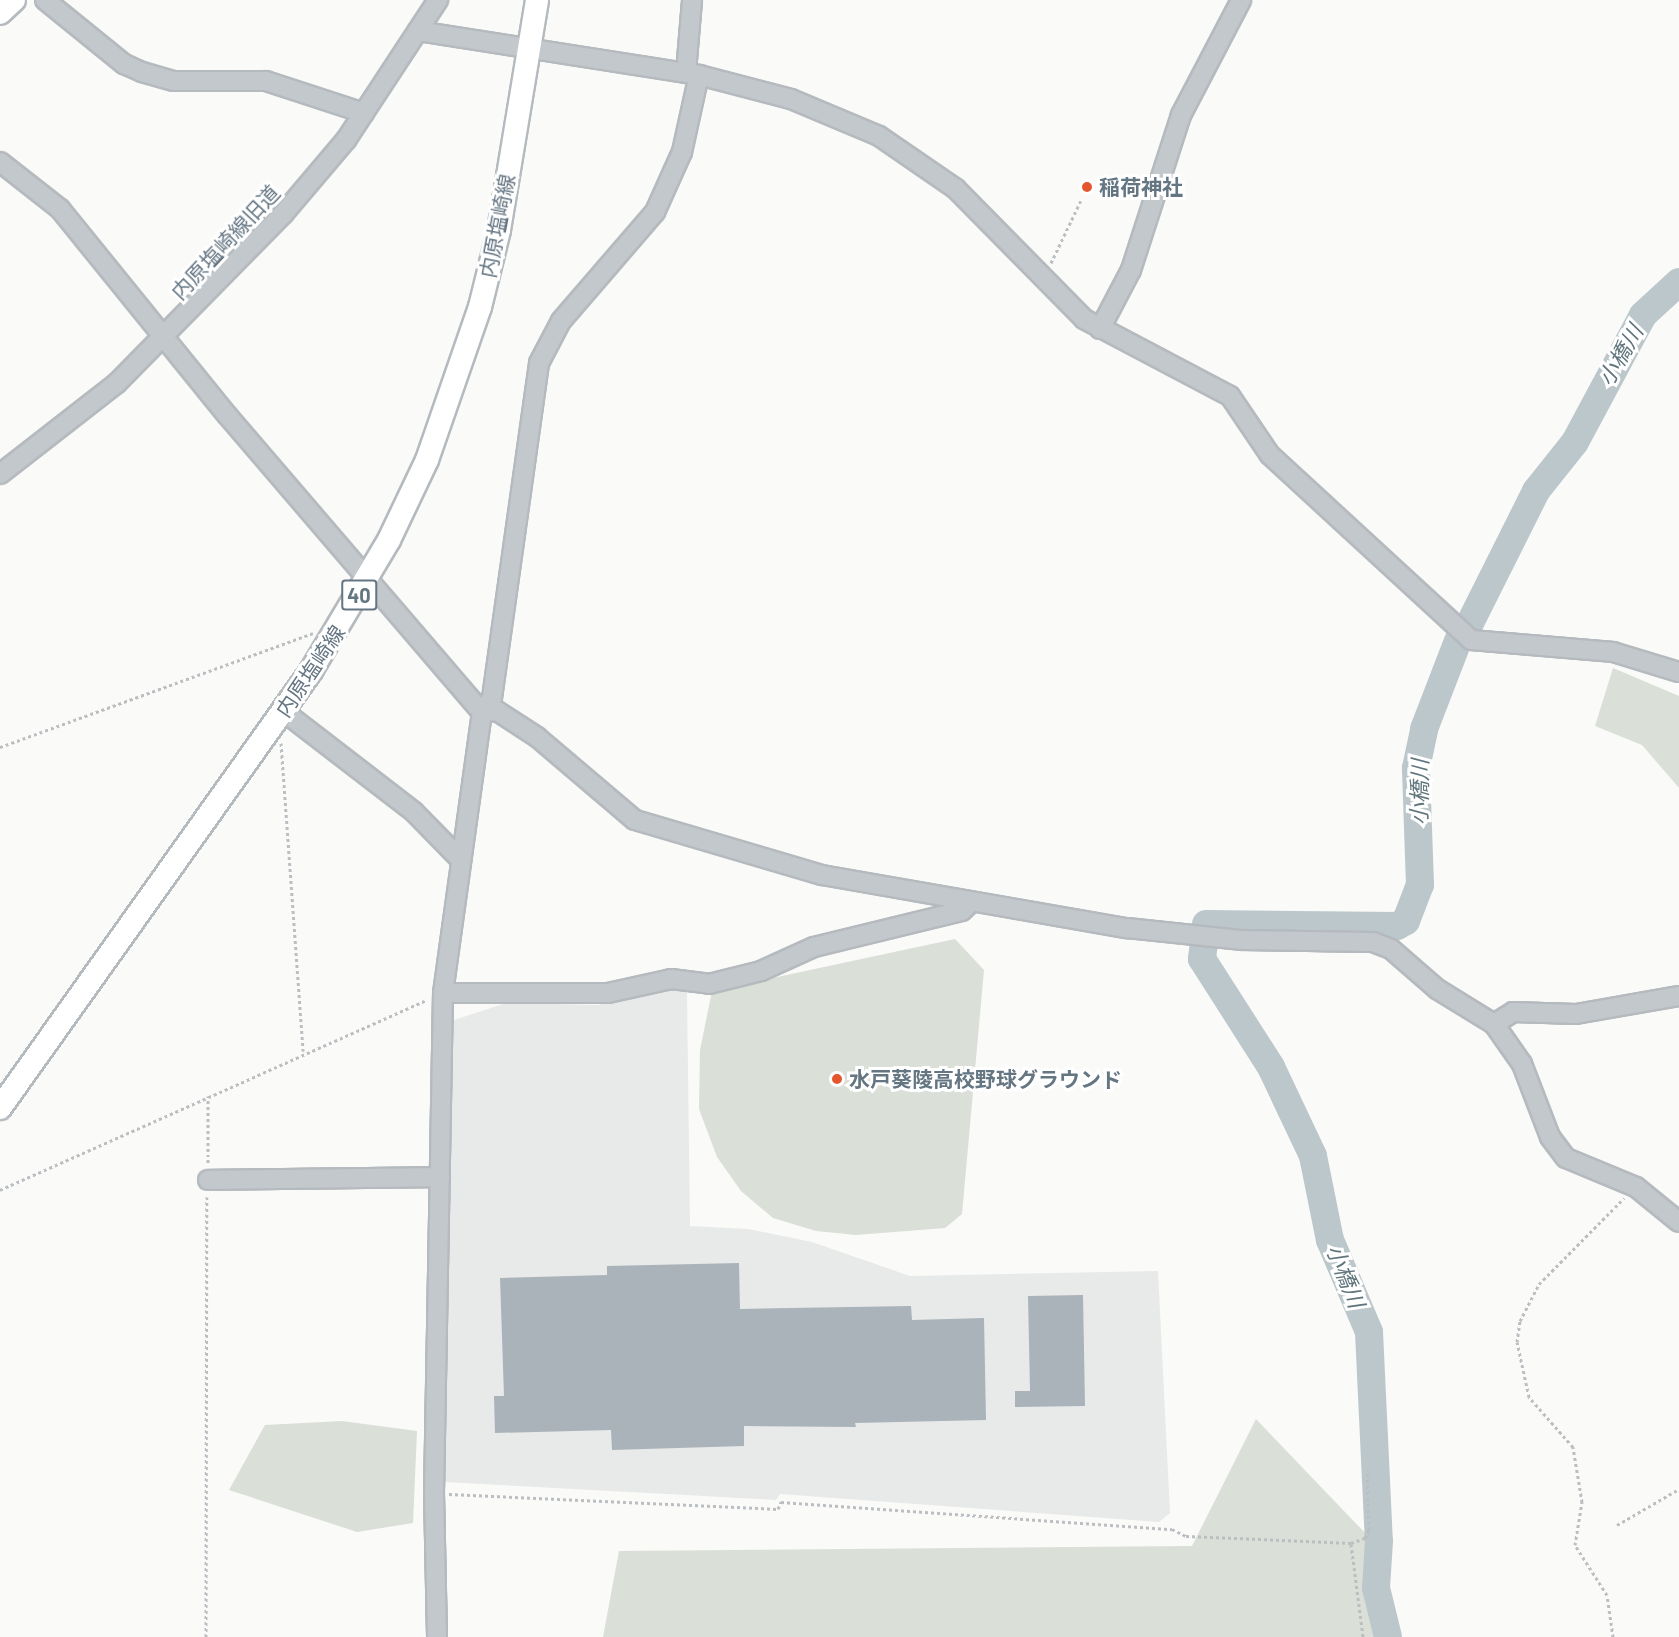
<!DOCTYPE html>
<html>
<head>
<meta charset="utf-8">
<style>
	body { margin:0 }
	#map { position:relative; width:1679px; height:1637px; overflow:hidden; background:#fafaf8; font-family:Barlow,"Noto Sans JP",sans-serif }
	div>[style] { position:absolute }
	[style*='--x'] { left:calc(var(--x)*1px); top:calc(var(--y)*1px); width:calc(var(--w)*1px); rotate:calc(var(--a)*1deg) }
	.built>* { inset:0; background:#e8e9e9 }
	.green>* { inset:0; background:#dadfd7 }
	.river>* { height:28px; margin:-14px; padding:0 14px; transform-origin:14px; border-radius:14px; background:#bbc7cb }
	.building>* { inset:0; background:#aab3b9 }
	.path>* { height:3px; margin-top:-1.5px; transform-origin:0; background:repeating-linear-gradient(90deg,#bbbfc2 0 3px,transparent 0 6px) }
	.roads { filter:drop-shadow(2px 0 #b5babe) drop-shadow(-2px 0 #b5babe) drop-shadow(0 2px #b5babe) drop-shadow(0 -2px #b5babe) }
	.minor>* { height:18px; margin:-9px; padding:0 9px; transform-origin:9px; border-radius:9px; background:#c3c8cc }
	.major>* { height:22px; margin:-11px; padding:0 11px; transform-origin:11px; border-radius:11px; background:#fff }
	.dots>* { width:16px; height:16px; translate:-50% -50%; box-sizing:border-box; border:3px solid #fff; border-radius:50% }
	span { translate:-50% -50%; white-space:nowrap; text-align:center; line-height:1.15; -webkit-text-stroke:6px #fff; paint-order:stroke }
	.shield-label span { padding:2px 4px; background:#fff; border:2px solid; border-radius:4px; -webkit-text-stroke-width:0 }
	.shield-label { font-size:20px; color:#657683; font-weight:700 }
	.poi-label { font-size:21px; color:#657683; font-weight:700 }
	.left { translate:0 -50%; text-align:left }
	.street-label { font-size:21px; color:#657683 }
	.water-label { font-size:22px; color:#60757c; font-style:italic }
</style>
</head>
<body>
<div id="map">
	<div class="built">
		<div style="clip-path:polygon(663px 990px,687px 992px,690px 1226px,748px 1229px,812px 1242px,910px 1276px,1158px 1271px,1170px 1513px,1159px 1522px,780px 1494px,776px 1500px,445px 1482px,448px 1022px,506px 1003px,598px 1005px)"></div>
	</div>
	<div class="green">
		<div style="clip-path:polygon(1613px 668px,1679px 696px,1679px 788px,1642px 745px,1595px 726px)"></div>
		<div style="clip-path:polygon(955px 939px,984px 970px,962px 1214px,945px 1228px,856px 1235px,816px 1231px,773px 1218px,741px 1191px,717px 1157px,699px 1109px,700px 1050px,712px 991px)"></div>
		<div style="clip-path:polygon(1256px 1419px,1366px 1534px,1385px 1637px,603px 1637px,619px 1551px,1192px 1546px)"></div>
		<div style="clip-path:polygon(342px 1421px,417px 1431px,413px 1523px,357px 1532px,229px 1490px,265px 1425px)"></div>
	</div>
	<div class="river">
		<div style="--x:1469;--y:625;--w:150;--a:-63.4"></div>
		<div style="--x:1536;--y:491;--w:63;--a:-51.5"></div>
		<div style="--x:1575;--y:442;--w:144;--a:-61.8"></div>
		<div style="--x:1643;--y:315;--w:49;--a:-42.5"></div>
		<div style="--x:1206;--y:924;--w:191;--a:0.6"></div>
		<div style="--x:1397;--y:926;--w:10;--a:-29"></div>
		<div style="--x:1406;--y:921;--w:39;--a:-69"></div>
		<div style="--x:1420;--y:885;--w:117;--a:-92"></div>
		<div style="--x:1416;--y:768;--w:40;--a:-78"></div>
		<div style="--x:1424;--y:729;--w:94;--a:-68.9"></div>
		<div style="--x:1204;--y:942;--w:17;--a:97"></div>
		<div style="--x:1202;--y:959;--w:128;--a:57.4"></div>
		<div style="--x:1271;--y:1067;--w:98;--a:64.7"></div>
		<div style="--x:1313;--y:1156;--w:86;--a:78.6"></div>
		<div style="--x:1330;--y:1240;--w:100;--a:67"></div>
		<div style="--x:1369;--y:1332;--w:209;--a:87.3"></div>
		<div style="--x:1379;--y:1541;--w:47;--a:93.7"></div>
		<div style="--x:1376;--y:1588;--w:50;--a:76.2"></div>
	</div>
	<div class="building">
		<div style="clip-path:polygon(739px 1263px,740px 1309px,911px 1306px,912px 1320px,984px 1318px,986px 1420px,855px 1423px,856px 1427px,744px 1426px,744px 1446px,612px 1450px,611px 1430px,495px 1433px,494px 1396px,504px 1396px,500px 1278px,607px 1275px,607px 1266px)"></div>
		<div style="clip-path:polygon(1083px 1295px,1085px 1406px,1015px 1407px,1015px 1391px,1030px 1391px,1028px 1296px)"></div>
	</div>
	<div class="path">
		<div style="--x:1051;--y:263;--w:70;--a:-64.5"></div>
		<div style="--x:281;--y:743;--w:309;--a:85.9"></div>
		<div style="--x:0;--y:747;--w:333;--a:-20"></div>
		<div style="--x:208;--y:1163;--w:67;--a:-90"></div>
		<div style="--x:0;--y:1190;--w:466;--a:-24"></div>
		<div style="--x:449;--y:1494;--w:329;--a:2.6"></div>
		<div style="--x:778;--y:1509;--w:8;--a:-67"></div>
		<div style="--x:781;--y:1502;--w:392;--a:4"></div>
		<div style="--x:1172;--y:1529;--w:16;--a:27"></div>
		<div style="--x:1186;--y:1536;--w:165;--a:2.4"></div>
		<div style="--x:1351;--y:1543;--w:15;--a:-20"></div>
		<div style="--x:1365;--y:1538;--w:9;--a:-63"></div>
		<div style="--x:1369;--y:1530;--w:60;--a:-91.9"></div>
		<div style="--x:1617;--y:1525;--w:72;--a:-30.1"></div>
		<div style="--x:1351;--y:1544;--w:94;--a:82.6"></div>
		<div style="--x:206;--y:1637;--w:440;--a:-89.9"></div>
		<div style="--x:1613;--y:1637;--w:42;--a:-98.1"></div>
		<div style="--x:1607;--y:1595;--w:59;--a:-122.6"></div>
		<div style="--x:1575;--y:1545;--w:44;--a:-80.8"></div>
		<div style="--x:1582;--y:1502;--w:56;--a:-99.3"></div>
		<div style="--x:1573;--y:1447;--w:67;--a:-131.3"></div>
		<div style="--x:1529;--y:1397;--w:56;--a:-102.3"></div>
		<div style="--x:1517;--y:1342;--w:21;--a:-82"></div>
		<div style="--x:1520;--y:1321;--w:42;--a:-62.8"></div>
		<div style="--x:1539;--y:1284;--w:121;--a:-45.3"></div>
	</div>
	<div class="roads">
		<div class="minor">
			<div style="--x:45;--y:0;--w:102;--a:39"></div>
			<div style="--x:124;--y:64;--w:20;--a:24"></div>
			<div style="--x:142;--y:72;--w:33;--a:16"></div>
			<div style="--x:174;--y:81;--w:92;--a:0"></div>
			<div style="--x:266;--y:81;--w:103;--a:18.1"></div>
			<div style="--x:418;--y:31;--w:284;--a:8.9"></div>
			<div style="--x:699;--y:75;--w:95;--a:14.6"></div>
			<div style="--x:791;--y:99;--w:95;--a:22.8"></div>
			<div style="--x:879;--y:136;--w:93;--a:34.5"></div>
			<div style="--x:956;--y:189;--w:182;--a:45.4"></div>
			<div style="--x:1084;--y:319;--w:165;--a:27.8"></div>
			<div style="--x:1230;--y:396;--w:71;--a:55.9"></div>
			<div style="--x:1270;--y:455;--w:273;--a:42.6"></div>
			<div style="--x:1471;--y:640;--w:143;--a:4.8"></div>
			<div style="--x:1613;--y:652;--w:69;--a:16.9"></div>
			<div style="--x:686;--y:72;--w:72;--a:-85.2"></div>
			<div style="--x:0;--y:162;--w:76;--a:38.1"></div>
			<div style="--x:60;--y:209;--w:265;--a:51"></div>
			<div style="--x:227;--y:415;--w:391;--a:49.4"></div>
			<div style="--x:482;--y:712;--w:284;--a:97.9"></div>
			<div style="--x:443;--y:993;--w:500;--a:91.03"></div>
			<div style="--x:434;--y:1493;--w:144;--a:88.8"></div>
			<div style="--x:1100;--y:329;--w:67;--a:-62.3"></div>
			<div style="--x:1131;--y:270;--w:163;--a:-72.1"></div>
			<div style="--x:1181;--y:115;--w:130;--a:-62.4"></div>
			<div style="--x:0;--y:474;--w:148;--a:-37.9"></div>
			<div style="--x:117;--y:383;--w:238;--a:-45.5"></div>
			<div style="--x:284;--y:213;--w:96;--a:-49.7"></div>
			<div style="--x:346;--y:140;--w:168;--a:-56.7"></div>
			<div style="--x:283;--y:711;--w:165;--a:37.6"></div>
			<div style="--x:414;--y:812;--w:67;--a:45.6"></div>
			<div style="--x:482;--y:712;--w:15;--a:-4"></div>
			<div style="--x:497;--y:711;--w:48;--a:33"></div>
			<div style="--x:537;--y:737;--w:128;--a:40.3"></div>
			<div style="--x:635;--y:820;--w:195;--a:16.4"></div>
			<div style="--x:822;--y:875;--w:310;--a:9.9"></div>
			<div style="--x:1127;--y:928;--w:116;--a:6"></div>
			<div style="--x:1242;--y:940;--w:131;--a:0.9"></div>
			<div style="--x:1373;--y:942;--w:19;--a:21"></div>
			<div style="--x:1391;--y:949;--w:61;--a:41"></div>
			<div style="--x:1437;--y:989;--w:67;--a:31.6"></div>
			<div style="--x:1494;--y:1024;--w:49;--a:55"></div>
			<div style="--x:1522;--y:1064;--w:78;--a:69"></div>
			<div style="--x:1550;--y:1137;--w:26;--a:53"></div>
			<div style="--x:1566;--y:1158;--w:76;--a:22.5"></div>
			<div style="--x:1636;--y:1187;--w:55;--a:39.1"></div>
			<div style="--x:482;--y:712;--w:17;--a:-54"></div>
			<div style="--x:492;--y:698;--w:338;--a:-82"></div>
			<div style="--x:539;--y:363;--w:47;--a:-62.4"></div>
			<div style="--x:561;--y:321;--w:144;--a:-49.2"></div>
			<div style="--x:655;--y:212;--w:66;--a:-65.8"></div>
			<div style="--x:682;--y:152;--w:79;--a:-77.6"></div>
			<div style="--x:443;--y:993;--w:165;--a:0"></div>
			<div style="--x:608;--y:993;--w:65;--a:-12.5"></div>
			<div style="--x:671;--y:979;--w:38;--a:7"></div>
			<div style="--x:709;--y:984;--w:54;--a:-14"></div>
			<div style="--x:761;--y:971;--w:58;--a:-24.4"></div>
			<div style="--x:814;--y:947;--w:152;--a:-13.7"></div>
			<div style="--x:962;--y:911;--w:11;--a:-45"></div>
			<div style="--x:1494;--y:1024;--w:22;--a:-32"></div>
			<div style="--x:1513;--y:1012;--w:63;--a:1.8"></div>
			<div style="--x:1576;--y:1014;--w:105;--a:-9.9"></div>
			<div style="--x:208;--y:1180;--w:232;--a:-0.7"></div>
		</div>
		<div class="major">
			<div style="--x:0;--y:13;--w:19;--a:-43"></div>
			<div style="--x:0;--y:1108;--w:536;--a:-54.56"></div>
			<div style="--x:311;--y:671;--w:152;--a:-59.2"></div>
			<div style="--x:389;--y:540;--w:89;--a:-64.6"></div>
			<div style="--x:427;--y:460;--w:162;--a:-70.9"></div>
			<div style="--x:480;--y:307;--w:79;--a:-76.1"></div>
			<div style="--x:499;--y:230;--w:233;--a:-80.6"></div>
		</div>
	</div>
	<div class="dots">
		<div style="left:1087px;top:187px;background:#e4572e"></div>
		<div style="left:837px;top:1079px;background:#e4572e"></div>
	</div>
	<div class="shield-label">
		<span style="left:359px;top:595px">40</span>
	</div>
	<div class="poi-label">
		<span class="left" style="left:1099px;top:187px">稲荷神社</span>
		<span class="left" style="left:849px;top:1079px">水戸葵陵高校野球グラウンド</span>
	</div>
	<div class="street-label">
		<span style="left:497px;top:226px;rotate:-79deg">内原塩崎線</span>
		<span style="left:225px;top:242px;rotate:-47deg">内原塩崎線旧道</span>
		<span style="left:310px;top:671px;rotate:-56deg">内原塩崎線</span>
	</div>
	<div class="water-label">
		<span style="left:1620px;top:355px;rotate:-60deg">小橋川</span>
		<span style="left:1419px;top:792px;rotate:-89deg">小橋川</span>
		<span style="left:1346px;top:1276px;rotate:68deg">小橋川</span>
	</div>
</div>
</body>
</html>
